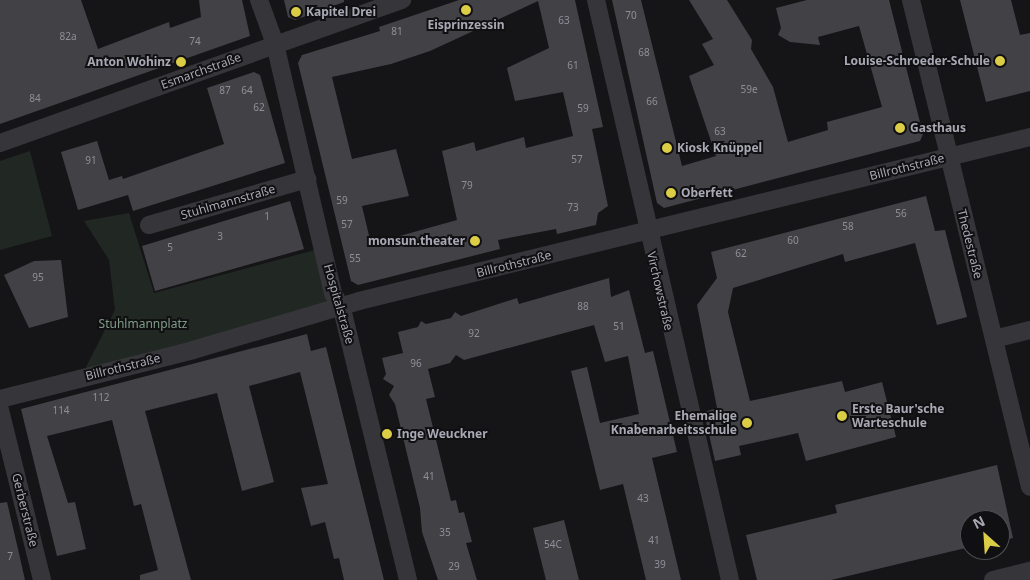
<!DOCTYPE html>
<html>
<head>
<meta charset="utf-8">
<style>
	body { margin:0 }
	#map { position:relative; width:1030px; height:580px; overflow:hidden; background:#151416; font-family:"Noto Sans",sans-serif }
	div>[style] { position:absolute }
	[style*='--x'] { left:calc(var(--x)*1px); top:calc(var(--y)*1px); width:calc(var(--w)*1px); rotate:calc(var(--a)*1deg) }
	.green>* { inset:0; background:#212823 }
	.building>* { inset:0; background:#424146 }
	.minor>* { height:18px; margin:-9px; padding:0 9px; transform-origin:9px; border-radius:9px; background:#36363a }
	.dots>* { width:14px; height:14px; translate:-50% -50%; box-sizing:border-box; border:2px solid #100f11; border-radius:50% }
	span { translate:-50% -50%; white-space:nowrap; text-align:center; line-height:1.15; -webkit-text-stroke:4px #100f11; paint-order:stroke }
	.number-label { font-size:10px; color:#8e8f98 }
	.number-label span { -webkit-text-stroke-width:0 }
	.poi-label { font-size:12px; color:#a8a9b4; font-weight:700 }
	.left { translate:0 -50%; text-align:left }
	.right { translate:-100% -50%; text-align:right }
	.street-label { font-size:12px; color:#a8a9b4 }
	.park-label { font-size:12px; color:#819d89 }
	.north { position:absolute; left:960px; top:510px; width:50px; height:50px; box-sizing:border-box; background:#100f11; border:1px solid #4d4d52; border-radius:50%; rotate:334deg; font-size:14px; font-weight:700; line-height:20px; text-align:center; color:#a8a9b4 }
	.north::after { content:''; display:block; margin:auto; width:18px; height:22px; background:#dccd46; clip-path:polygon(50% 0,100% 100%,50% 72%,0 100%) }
</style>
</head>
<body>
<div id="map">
	<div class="green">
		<div style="clip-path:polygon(30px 151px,52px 236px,0 250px,0 161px)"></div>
		<div style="clip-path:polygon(129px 213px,154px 293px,315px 250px,330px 307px,84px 371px,115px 310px,109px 260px,84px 221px)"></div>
	</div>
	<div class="building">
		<div style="clip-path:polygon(0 0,81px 0,98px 49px,169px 22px,170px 28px,201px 17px,199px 0,242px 0,250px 36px,0 124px)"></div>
		<div style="clip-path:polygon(284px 0,344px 0,344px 2px,295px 20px,288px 17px)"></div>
		<div style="clip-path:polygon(evenodd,459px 0,575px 0,603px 127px,592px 129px,608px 206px,598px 213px,596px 225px,557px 234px,556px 229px,498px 240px,500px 249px,358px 285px,351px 281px,298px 63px,302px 55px,380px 31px,379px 27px,459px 0,538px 1px,549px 48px,507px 68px,515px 101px,563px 92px,573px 136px,526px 148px,524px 137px,476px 151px,474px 142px,442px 151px,457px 220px,371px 244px,362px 206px,409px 196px,396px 149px,352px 159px,332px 77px,391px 64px,430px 51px,538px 1px)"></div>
		<div style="clip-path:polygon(612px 0,641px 0,682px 166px,716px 156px,689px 76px,714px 65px,702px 44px,713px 39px,689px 0,727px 0,752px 40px,751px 49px,773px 87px,788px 142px,828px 130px,827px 122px,882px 107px,859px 26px,818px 37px,820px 45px,790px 42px,778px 35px,781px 28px,776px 8px,807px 0,889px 0,923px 134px,920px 141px,664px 208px,657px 203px)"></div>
		<div style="clip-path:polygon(960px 0,1011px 0,1020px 35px,1030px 33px,1030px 91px,986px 102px)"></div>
		<div style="clip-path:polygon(254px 72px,260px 75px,285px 163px,133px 211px,128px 195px,78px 210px,61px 152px,97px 141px,109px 180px,122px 176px,123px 179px,224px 144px,207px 88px)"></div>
		<div style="clip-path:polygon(926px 196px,935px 231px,945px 230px,967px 317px,937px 325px,915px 243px,845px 262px,843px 254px,733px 288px,728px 312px,750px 401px,842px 381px,845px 392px,882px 382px,896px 437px,806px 461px,798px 433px,739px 446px,741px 455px,715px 461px,704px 412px,717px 408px,697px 305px,717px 278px,711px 252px)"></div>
		<div style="clip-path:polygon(290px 201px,304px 249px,155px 291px,142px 246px)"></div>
		<div style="clip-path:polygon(61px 260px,68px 317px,29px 328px,4px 275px,34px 261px)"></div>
		<div style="clip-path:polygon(609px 278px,611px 297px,629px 290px,645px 353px,653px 351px,664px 397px,677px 452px,652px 458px,681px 580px,646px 580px,623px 484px,600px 490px,571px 371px,587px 367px,600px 423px,639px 414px,628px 356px,605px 362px,594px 325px,464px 360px,456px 355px,450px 363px,428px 369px,435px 397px,426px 399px,451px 501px,456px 500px,459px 513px,464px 512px,472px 542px,466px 543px,477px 580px,438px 580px,422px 532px,420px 508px,395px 404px,389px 395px,394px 386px,383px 379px,386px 374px,382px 358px,403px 353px,398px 332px,418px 327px,421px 321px,426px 324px,451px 318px,455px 312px,461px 316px,517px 298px,519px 304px)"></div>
		<div style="clip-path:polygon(307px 334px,311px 351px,326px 347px,384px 580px,344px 580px,339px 558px,334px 559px,325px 522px,311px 526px,301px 488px,328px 484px,300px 372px,249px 386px,274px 482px,242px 491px,217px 393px,145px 411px,191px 580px,140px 580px,140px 575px,158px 570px,141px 504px,134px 506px,112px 420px,47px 436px,68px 503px,75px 502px,86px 549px,57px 556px,21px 409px)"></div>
		<div style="clip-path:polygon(997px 465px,1013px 538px,1000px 541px,1000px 520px,970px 520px,970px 547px,831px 580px,757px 580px,746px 535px,837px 513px,835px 505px)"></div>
		<div style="clip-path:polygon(7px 502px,18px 549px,25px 580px,0 580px,0 503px)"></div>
		<div style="clip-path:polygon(564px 520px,579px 580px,546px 580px,533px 528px)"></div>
	</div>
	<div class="minor">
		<div style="--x:259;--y:0;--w:47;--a:70"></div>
		<div style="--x:275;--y:44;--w:256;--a:76.9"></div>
		<div style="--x:333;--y:293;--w:18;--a:61"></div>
		<div style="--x:342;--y:309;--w:279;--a:76.3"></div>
		<div style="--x:596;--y:0;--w:595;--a:76.99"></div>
		<div style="--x:911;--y:0;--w:501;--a:76.27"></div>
		<div style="--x:0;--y:143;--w:427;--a:-19.6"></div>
		<div style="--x:149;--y:225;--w:165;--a:-16.2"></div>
		<div style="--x:994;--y:339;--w:37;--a:-14"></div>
		<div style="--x:0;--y:399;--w:199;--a:-14.2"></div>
		<div style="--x:193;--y:350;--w:173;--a:-16.4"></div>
		<div style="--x:359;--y:301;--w:691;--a:-13.73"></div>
		<div style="--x:0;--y:410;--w:175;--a:76.1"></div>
		<div style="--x:993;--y:580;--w:38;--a:-14"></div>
	</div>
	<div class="dots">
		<div style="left:466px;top:10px;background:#dccd46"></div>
		<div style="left:296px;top:12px;background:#dccd46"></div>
		<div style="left:1000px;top:61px;background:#dccd46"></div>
		<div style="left:181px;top:62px;background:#dccd46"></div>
		<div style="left:900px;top:128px;background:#dccd46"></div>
		<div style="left:667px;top:148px;background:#dccd46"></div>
		<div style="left:671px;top:193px;background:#dccd46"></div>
		<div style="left:475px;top:241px;background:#dccd46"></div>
		<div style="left:842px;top:416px;background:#dccd46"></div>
		<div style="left:747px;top:423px;background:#dccd46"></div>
		<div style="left:387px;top:434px;background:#dccd46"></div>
	</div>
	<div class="number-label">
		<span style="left:631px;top:16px">70</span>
		<span style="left:564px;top:21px">63</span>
		<span style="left:397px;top:32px">81</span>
		<span style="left:68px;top:37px">82a</span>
		<span style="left:195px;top:42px">74</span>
		<span style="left:644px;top:53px">68</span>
		<span style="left:573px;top:66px">61</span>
		<span style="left:749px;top:90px">59e</span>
		<span style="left:225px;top:91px">87</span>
		<span style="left:247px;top:91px">64</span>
		<span style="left:35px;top:99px">84</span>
		<span style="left:652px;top:102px">66</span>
		<span style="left:259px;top:108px">62</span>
		<span style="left:583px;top:109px">59</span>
		<span style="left:720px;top:132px">63</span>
		<span style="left:577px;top:160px">57</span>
		<span style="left:91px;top:161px">91</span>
		<span style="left:467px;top:186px">79</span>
		<span style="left:342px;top:201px">59</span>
		<span style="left:573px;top:208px">73</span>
		<span style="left:901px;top:214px">56</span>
		<span style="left:267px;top:217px">1</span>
		<span style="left:347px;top:225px">57</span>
		<span style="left:848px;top:227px">58</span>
		<span style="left:220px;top:237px">3</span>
		<span style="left:793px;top:241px">60</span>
		<span style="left:170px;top:248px">5</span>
		<span style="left:741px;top:254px">62</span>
		<span style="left:355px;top:259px">55</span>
		<span style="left:38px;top:278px">95</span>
		<span style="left:583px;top:307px">88</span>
		<span style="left:619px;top:327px">51</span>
		<span style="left:474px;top:334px">92</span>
		<span style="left:416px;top:364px">96</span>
		<span style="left:101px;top:398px">112</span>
		<span style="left:61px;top:411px">114</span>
		<span style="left:429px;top:477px">41</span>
		<span style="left:643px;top:499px">43</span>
		<span style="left:445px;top:533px">35</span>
		<span style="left:654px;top:541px">41</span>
		<span style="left:553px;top:545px">54C</span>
		<span style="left:10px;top:557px">7</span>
		<span style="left:660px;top:565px">39</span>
		<span style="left:454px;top:567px">29</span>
	</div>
	<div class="poi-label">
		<span class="left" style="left:306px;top:12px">Kapitel Drei</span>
		<span style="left:466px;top:25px">Eisprinzessin</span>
		<span class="right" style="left:990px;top:61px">Louise-Schroeder-Schule</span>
		<span class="right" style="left:171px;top:62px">Anton Wohinz</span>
		<span class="left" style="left:910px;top:128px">Gasthaus</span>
		<span class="left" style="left:677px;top:148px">Kiosk Knüppel</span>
		<span class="left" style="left:681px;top:193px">Oberfett</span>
		<span class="right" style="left:465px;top:241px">monsun.theater</span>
		<span class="left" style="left:852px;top:416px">Erste Baur'sche<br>Warteschule</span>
		<span class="right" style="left:737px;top:423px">Ehemalige<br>Knabenarbeitsschule</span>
		<span class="left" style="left:397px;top:434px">Inge Weuckner</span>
	</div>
	<div class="street-label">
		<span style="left:201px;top:71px;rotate:-20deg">Esmarchstraße</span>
		<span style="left:907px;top:167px;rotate:-14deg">Billrothstraße</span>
		<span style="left:228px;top:202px;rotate:-16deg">Stuhlmannstraße</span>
		<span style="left:970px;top:244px;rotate:76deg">Thedestraße</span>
		<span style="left:514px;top:264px;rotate:-14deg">Billrothstraße</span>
		<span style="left:660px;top:291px;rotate:77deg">Virchowstraße</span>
		<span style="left:339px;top:304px;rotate:74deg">Hospitalstraße</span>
		<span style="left:123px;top:367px;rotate:-14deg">Billrothstraße</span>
		<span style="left:25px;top:510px;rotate:76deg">Gerberstraße</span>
	</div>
	<div class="park-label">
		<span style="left:143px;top:324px">Stuhlmannplatz</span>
	</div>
	<div class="north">N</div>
</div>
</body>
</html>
